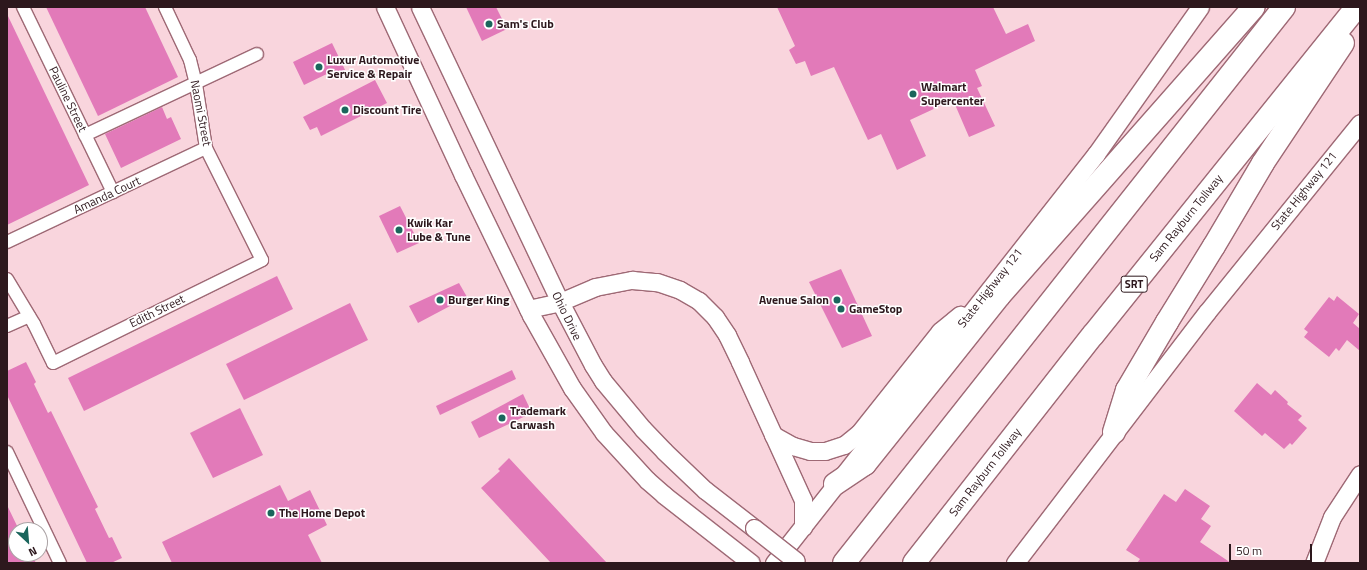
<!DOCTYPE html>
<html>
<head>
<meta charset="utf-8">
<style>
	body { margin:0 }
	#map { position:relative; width:1367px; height:570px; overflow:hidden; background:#f9d5dd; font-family:"Titillium Web",sans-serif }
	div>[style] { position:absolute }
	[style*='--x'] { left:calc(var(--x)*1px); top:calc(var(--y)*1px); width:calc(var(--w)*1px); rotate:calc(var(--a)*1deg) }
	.building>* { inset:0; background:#e27ab9 }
	.roads { filter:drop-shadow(1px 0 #9e6975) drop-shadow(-1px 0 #9e6975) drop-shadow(0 1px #9e6975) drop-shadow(0 -1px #9e6975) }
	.street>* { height:12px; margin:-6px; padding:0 6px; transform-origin:6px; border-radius:6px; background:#fff }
	.secondary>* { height:17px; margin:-8.5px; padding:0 8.5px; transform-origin:8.5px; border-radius:8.5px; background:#fff }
	.highway>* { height:22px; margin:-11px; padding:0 11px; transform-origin:11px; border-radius:11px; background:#fff }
	.bridges { filter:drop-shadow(1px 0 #9e6975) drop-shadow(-1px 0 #9e6975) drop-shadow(0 1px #9e6975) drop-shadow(0 -1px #9e6975) }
	.secondary-bridge>* { height:17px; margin:-8.5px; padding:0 8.5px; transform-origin:8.5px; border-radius:8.5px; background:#fff }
	.dots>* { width:11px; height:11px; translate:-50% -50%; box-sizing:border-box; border:2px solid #fff; border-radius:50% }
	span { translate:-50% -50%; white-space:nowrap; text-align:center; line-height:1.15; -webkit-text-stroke:3px #fff; paint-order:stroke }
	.shield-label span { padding:1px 3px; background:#fff; border:1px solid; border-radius:3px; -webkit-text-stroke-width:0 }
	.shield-label { font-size:11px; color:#2d181d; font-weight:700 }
	.poi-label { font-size:12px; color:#2d181d; font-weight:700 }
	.left { translate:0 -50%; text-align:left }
	.right { translate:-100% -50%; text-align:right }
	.street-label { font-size:12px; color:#2d181d }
	.frame { position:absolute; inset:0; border:8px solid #2d181d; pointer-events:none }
	.north { position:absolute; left:8px; top:522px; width:40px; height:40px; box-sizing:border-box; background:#fff; border:1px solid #aba3a5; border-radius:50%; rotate:154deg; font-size:11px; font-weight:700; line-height:16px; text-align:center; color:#2d181d }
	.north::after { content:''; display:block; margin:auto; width:14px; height:18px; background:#1a655c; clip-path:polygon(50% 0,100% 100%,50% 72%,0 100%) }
	.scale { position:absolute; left:1229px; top:544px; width:83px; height:18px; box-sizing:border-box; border:2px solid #2d181d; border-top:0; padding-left:5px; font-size:12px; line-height:14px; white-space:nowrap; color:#2d181d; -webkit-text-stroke:3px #fff; paint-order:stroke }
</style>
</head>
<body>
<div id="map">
	<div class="building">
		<div style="clip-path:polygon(46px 7px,145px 7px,178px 77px,98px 116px)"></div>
		<div style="clip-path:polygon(466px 7px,496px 7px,507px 29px,482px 41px)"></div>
		<div style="clip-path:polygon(777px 7px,993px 7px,1006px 34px,1028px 24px,1035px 41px,975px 70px,982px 86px,977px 88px,995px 126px,969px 137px,953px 100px,910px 120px,926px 156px,897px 170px,881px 134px,868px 140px,834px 67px,811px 76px,805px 61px,796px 64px,789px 50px,795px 46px)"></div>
		<div style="clip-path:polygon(7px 14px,89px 185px,7px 225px)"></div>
		<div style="clip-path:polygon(332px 43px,347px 74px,337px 79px,333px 71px,304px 85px,293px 62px)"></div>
		<div style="clip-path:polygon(375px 80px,387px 103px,321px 136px,317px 127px,310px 130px,303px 117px)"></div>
		<div style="clip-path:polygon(162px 107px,167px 119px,171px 117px,181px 139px,121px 168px,105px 134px)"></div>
		<div style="clip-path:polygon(400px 206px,419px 243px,397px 253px,379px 216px)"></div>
		<div style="clip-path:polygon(841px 269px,872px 336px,842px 348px,809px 282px)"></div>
		<div style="clip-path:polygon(277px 276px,293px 309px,84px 411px,68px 378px)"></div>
		<div style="clip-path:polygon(459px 283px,467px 297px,418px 323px,409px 306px)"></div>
		<div style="clip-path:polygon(1337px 296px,1359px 314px,1353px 323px,1360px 329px,1360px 351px,1347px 340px,1339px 351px,1336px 348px,1329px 357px,1304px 337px,1308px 332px,1304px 329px,1329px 297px,1334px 301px)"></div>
		<div style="clip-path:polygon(350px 303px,368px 340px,244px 400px,226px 364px)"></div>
		<div style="clip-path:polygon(26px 362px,36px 382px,34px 384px,48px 413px,51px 411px,98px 507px,95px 509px,109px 538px,112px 537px,122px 558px,111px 563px,87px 563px,7px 395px,7px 371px)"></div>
		<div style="clip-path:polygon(512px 370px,516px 379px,440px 415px,436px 406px)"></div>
		<div style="clip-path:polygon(1257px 383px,1271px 395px,1275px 390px,1288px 402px,1287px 404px,1302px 416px,1298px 420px,1307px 428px,1292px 445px,1290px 443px,1284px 449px,1265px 433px,1262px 436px,1234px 411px)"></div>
		<div style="clip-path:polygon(523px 394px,532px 413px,479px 438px,471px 422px)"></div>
		<div style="clip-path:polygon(240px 408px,263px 455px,213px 478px,190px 433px)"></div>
		<div style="clip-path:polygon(509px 458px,574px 528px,607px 563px,551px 563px,481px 488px,500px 471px,498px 469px)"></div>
		<div style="clip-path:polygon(280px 485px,288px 501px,310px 490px,327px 525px,308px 535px,322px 563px,172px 563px,162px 542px)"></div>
		<div style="clip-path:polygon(1185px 489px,1210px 506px,1201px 519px,1211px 526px,1200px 542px,1231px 563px,1137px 563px,1140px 559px,1126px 550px,1164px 494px,1176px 502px)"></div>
		<div style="clip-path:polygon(7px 505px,19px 530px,16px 530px,16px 554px,31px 554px,36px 563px,7px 563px)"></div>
	</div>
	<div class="roads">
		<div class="street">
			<div style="--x:23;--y:7;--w:206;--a:64.1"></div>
			<div style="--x:85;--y:135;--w:190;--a:-25.2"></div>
			<div style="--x:7;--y:242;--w:220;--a:-25.3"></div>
			<div style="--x:7;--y:279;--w:52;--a:59"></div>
			<div style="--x:34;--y:324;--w:43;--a:64"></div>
			<div style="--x:53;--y:363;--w:233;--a:-26.2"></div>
			<div style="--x:262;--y:260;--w:125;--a:-116.6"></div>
			<div style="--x:206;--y:148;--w:65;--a:-98.9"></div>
			<div style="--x:196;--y:84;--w:25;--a:-104"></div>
			<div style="--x:190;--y:60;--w:59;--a:-115.3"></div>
			<div style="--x:7;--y:326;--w:24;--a:-24"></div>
			<div style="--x:7;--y:452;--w:123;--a:64.5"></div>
		</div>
		<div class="secondary">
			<div style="--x:385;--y:7;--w:185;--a:65.1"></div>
			<div style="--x:463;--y:175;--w:156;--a:64.1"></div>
			<div style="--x:531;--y:315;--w:84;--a:60.7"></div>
			<div style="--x:572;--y:388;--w:55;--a:54.6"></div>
			<div style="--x:604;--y:433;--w:64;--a:47.5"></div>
			<div style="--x:647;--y:480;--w:23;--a:41"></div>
			<div style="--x:664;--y:495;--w:110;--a:38"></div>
			<div style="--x:420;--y:7;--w:327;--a:64.6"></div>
			<div style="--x:560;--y:302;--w:71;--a:62.4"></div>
			<div style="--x:593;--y:365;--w:19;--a:58"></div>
			<div style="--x:603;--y:381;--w:62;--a:50.2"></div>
			<div style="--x:643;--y:429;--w:30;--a:46"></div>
			<div style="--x:664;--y:451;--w:57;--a:43.6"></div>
			<div style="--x:705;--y:490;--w:62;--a:37.8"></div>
			<div style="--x:528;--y:309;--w:33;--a:-12"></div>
			<div style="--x:560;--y:302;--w:38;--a:-23"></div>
			<div style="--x:595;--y:287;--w:38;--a:-11"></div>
			<div style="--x:632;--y:280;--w:25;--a:5"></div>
			<div style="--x:657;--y:282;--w:24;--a:19"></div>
			<div style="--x:680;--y:290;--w:22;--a:30"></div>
			<div style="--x:699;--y:301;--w:23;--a:45"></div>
			<div style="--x:715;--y:317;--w:22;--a:56"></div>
			<div style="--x:727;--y:335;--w:30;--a:64"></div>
			<div style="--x:740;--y:362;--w:152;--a:65.5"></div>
			<div style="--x:803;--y:500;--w:27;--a:90"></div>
			<div style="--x:773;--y:435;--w:23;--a:29"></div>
			<div style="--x:793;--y:446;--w:18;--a:16"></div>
			<div style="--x:810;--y:451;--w:15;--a:0"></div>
			<div style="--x:825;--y:451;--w:20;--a:-18"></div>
			<div style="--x:844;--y:445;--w:19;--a:-39"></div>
			<div style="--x:859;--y:433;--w:130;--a:-51.5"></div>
			<div style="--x:940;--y:331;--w:26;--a:-39"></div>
			<div style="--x:774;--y:563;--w:521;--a:-51.79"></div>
			<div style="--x:1096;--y:154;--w:180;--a:-54.7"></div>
			<div style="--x:1015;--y:563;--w:316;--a:-52.6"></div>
			<div style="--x:1207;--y:312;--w:243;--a:-51"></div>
			<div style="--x:1314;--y:563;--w:49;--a:-68.6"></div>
			<div style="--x:1332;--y:517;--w:51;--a:-56.9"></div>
		</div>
		<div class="highway">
			<div style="--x:1114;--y:432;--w:44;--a:-72.8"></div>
			<div style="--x:1127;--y:390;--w:79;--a:-59.5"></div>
			<div style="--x:1167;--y:322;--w:89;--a:-58.3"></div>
			<div style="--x:1214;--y:246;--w:96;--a:-59.4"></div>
			<div style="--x:1263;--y:163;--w:144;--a:-56.3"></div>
			<div style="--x:835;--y:484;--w:36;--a:-34"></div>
			<div style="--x:865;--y:464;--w:215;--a:-51.4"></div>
			<div style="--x:999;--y:296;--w:385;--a:-48.6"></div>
			<div style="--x:844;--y:563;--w:709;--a:-51.64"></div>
			<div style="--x:914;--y:563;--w:290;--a:-51.9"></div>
			<div style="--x:1093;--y:335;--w:421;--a:-51.2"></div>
		</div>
	</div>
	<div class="bridges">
		<div class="secondary-bridge">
			<div style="--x:754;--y:528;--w:53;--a:38.2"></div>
		</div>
	</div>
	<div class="dots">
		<div style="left:489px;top:24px;background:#1a655c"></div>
		<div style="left:319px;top:67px;background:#1a655c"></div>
		<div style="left:913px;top:94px;background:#1a655c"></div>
		<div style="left:345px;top:110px;background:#1a655c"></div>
		<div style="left:399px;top:230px;background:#1a655c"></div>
		<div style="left:440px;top:300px;background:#1a655c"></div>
		<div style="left:837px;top:300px;background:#1a655c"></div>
		<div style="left:841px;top:309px;background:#1a655c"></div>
		<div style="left:502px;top:418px;background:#1a655c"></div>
		<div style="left:271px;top:513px;background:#1a655c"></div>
	</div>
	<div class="shield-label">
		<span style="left:1134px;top:284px">SRT</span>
	</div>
	<div class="poi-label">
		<span class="left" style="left:497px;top:24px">Sam's Club</span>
		<span class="left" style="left:327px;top:67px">Luxur Automotive<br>Service &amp; Repair</span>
		<span class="left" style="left:921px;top:94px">Walmart<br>Supercenter</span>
		<span class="left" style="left:353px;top:110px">Discount Tire</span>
		<span class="left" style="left:407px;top:230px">Kwik Kar<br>Lube &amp; Tune</span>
		<span class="left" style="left:448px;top:300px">Burger King</span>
		<span class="right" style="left:829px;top:300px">Avenue Salon</span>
		<span class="left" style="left:849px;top:309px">GameStop</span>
		<span class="left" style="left:510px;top:418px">Trademark<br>Carwash</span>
		<span class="left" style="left:279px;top:513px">The Home Depot</span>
	</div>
	<div class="street-label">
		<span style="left:68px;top:99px;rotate:64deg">Pauline Street</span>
		<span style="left:201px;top:113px;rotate:79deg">Naomi Street</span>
		<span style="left:1304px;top:191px;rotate:-51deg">State Highway 121</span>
		<span style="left:107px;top:195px;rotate:-25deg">Amanda Court</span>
		<span style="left:1186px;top:218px;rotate:-51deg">Sam Rayburn Tollway</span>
		<span style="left:990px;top:288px;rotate:-52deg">State Highway 121</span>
		<span style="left:157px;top:311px;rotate:-26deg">Edith Street</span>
		<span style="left:567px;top:316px;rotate:64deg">Ohio Drive</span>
		<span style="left:985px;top:472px;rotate:-52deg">Sam Rayburn Tollway</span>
	</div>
	<div class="frame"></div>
	<div class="north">N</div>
	<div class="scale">50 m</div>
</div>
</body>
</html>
